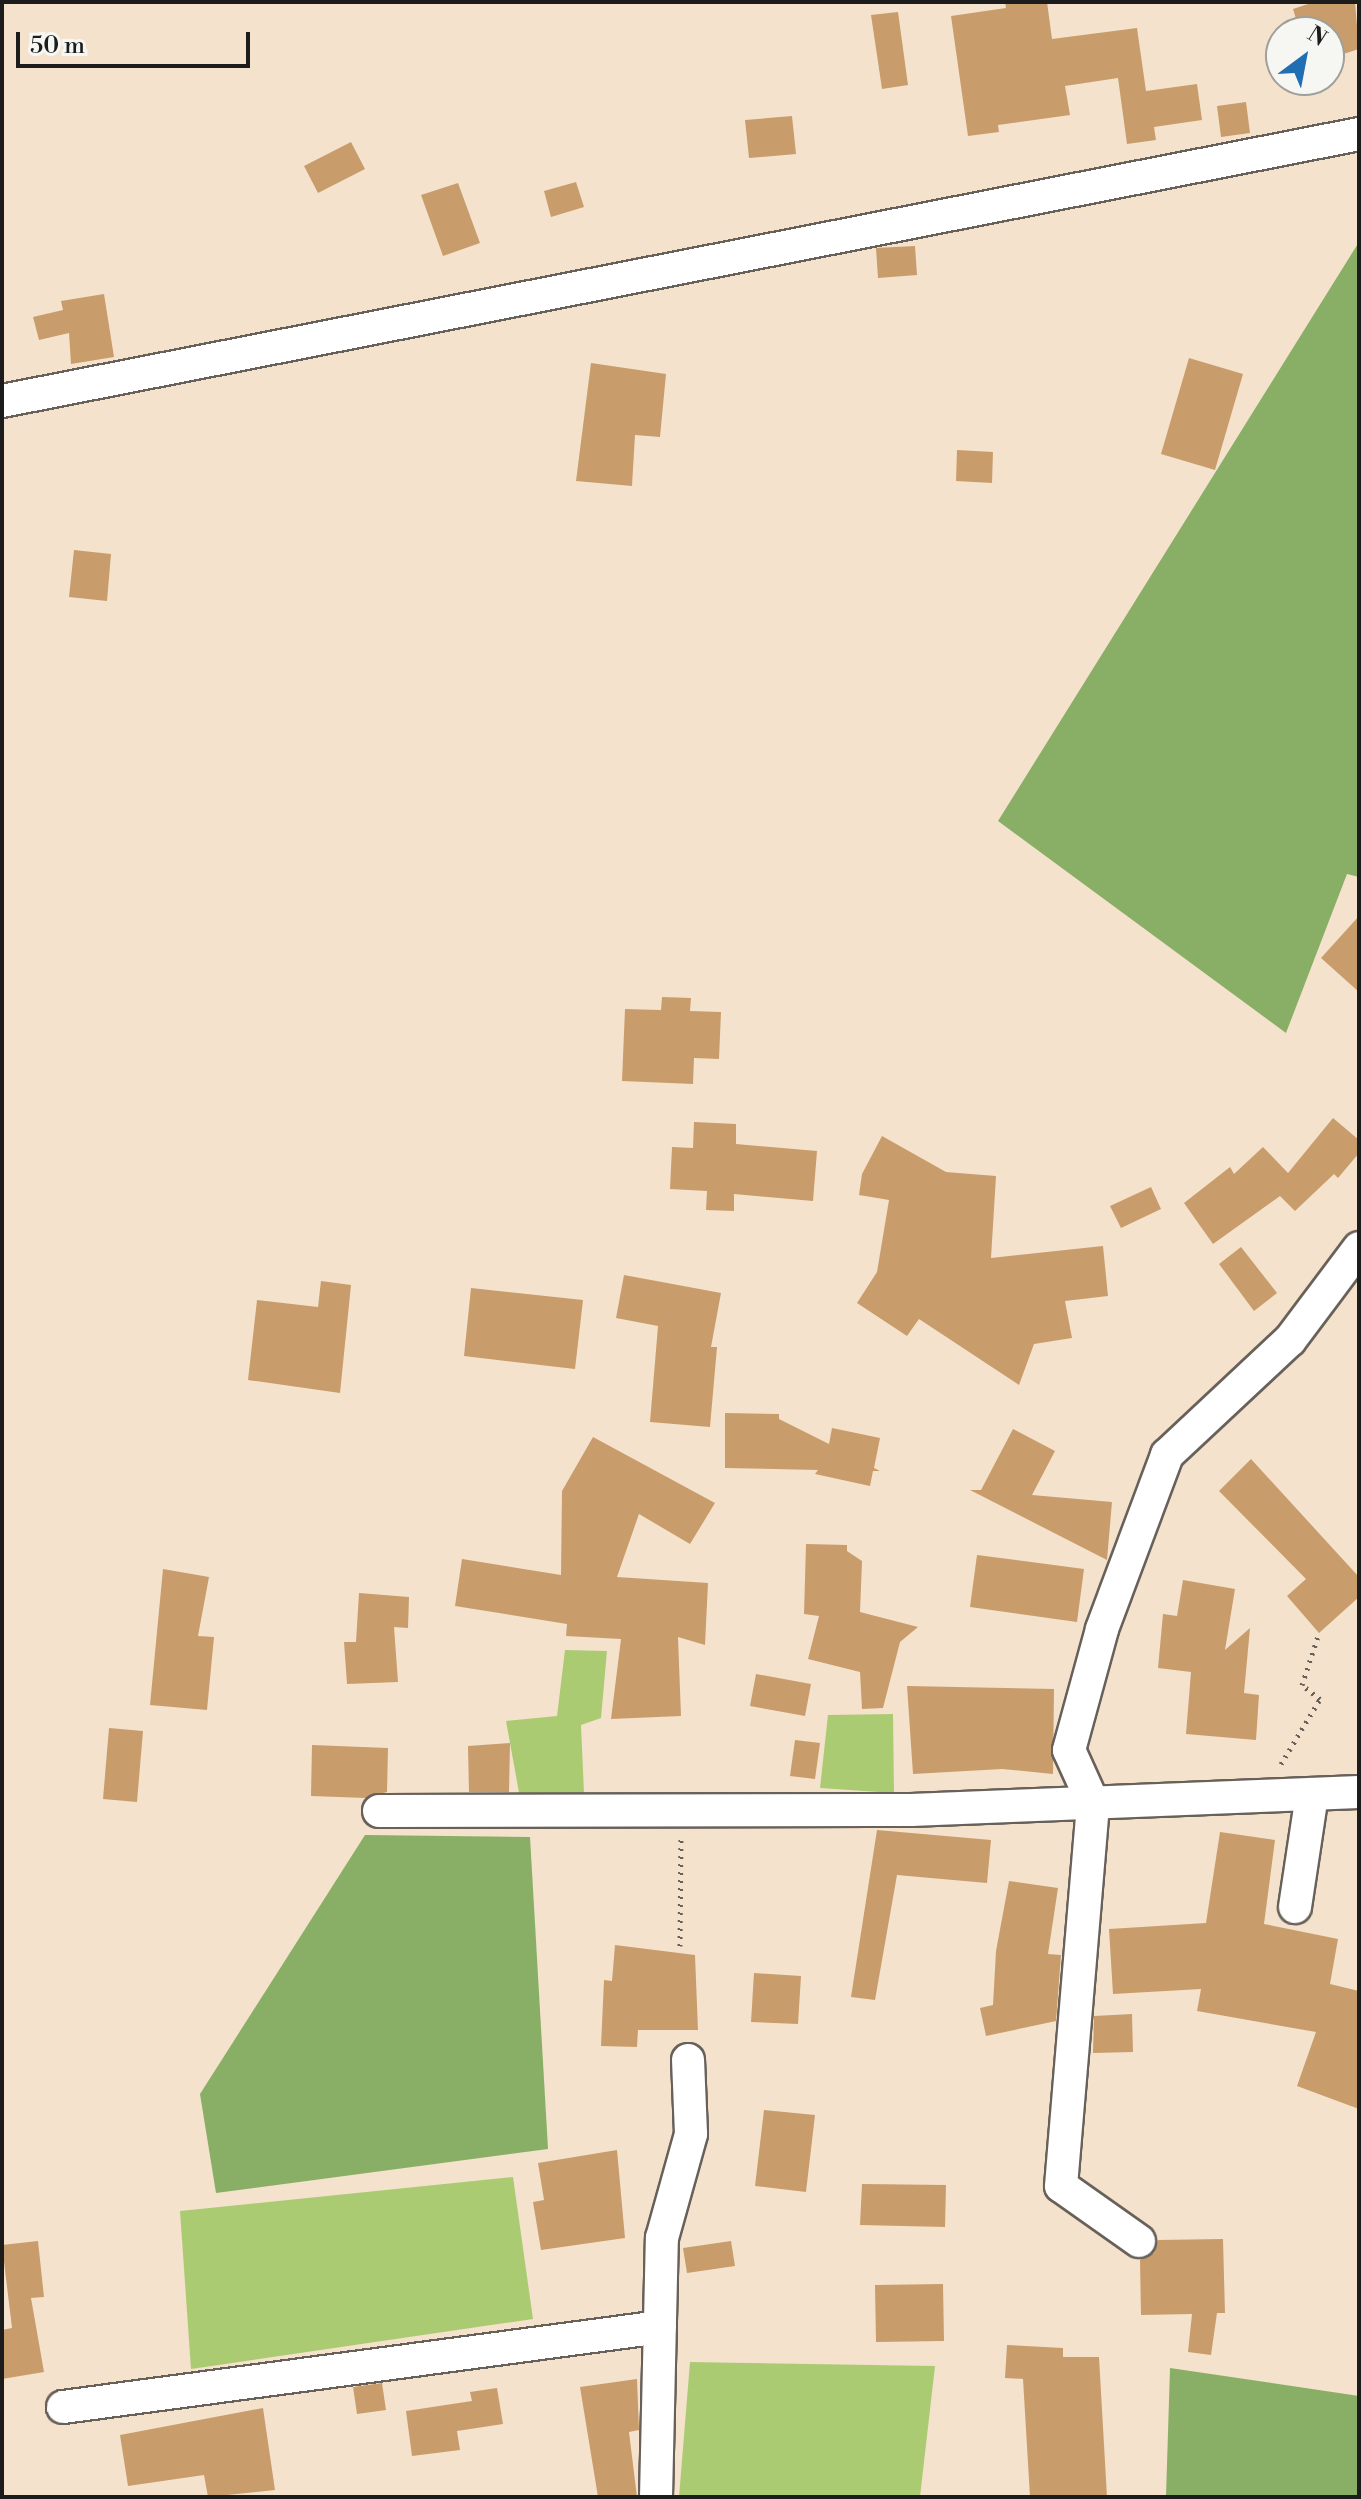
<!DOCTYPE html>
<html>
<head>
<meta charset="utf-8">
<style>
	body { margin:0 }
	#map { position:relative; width:1361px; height:2499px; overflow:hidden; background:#f5e2cd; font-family:"Libre Bodoni",serif }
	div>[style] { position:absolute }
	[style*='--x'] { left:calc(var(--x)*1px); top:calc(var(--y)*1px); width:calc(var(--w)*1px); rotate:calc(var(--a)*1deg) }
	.green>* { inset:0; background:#abcb73 }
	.forest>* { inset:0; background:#88af65 }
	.building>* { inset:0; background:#c89d6b }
	.path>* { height:5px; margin-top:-2.5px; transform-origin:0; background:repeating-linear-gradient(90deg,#68615a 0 2px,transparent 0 8px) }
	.roads { filter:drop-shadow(2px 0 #68615a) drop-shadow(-2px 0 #68615a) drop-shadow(0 2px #68615a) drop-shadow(0 -2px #68615a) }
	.minor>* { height:32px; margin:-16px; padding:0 16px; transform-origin:16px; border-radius:16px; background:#fff }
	span { translate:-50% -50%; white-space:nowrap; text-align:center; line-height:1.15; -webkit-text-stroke:6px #f6f6f2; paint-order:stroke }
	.frame { position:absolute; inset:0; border:4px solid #1c1c1c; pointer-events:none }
	.north { position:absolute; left:1265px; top:16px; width:80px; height:80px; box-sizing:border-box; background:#f6f6f2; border:2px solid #9f9f9c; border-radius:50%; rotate:32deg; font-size:22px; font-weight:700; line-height:32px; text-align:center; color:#1c1c1c }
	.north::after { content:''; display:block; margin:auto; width:28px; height:36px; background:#1f6fb2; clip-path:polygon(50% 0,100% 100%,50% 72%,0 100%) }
	.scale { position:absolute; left:16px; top:32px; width:234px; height:36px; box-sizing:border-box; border:4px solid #1c1c1c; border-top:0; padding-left:10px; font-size:24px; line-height:28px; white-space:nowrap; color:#1c1c1c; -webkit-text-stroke:6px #f6f6f2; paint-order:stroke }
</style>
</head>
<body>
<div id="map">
	<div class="green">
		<div style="clip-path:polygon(565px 1650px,607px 1651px,601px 1718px,581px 1725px,584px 1793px,520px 1798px,506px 1721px,557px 1716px)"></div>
		<div style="clip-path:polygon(893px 1714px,894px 1793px,820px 1788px,828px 1715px)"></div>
		<div style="clip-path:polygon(513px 2177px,533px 2319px,191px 2369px,180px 2211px)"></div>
		<div style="clip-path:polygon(690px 2362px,935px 2366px,920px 2497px,679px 2497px)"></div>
	</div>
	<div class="forest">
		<div style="clip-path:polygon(1359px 242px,1359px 877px,1347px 874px,1286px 1033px,998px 821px)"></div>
		<div style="clip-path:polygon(365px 1835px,530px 1837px,548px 2149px,216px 2193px,200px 2094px)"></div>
		<div style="clip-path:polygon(1170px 2368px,1359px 2396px,1359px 2497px,1166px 2497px)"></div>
	</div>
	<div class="building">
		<div style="clip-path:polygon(1005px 2px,1047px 2px,1052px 39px,1137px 28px,1146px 91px,1197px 84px,1202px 120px,1154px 127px,1156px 140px,1127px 144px,1118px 78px,1065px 86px,1070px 115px,998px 125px,999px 132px,968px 136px,951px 16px,1006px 8px)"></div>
		<div style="clip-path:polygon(1314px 2px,1355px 2px,1359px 49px,1331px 58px,1329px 32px,1300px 32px,1293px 9px)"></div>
		<div style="clip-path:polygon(898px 12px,908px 85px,882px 89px,871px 15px)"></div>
		<div style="clip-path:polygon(1246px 102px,1250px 133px,1221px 137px,1217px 106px)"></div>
		<div style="clip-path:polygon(792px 116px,796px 154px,749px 158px,745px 120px)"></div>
		<div style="clip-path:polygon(351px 142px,365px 169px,318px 193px,304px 166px)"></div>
		<div style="clip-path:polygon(576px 182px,584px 207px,551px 217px,544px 191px)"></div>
		<div style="clip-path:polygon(458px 183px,480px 243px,443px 256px,421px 195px)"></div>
		<div style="clip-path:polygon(915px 246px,917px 275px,878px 278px,876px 248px)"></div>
		<div style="clip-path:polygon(104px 294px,114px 357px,71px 364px,69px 333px,39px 340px,33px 317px,63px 310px,61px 301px)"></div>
		<div style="clip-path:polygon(1189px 358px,1243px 374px,1215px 470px,1161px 454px)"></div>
		<div style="clip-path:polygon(591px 363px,666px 374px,660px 437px,635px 435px,632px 486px,576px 481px)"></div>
		<div style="clip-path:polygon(957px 450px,993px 452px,992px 483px,956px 481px)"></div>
		<div style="clip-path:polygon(74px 550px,111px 554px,107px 601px,69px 597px)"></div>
		<div style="clip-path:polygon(1359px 916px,1359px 992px,1321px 958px)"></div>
		<div style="clip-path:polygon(662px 997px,691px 998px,690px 1011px,721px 1012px,719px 1059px,694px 1058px,693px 1084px,622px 1081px,625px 1009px,661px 1010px)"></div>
		<div style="clip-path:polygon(1333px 1118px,1359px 1140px,1359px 1153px,1338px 1178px,1334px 1174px,1295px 1211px,1280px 1196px,1213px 1244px,1184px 1203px,1230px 1167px,1234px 1174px,1263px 1147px,1288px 1173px)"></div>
		<div style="clip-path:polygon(694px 1122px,736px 1124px,736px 1144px,817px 1151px,813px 1201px,734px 1194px,734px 1211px,706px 1210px,707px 1191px,670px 1189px,672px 1147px,693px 1148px)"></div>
		<div style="clip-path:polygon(882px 1136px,946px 1172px,996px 1176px,991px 1258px,1103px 1246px,1108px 1296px,1065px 1301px,1072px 1338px,1034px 1344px,1019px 1385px,919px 1319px,907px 1336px,857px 1303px,877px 1272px,889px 1200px,859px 1195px,862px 1174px)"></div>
		<div style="clip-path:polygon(1151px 1187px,1161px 1209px,1121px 1228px,1110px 1206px)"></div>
		<div style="clip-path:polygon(1241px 1247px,1277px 1293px,1254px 1311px,1219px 1264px)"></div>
		<div style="clip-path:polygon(624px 1275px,721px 1293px,711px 1347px,717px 1347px,710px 1427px,650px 1422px,658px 1326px,616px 1318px)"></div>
		<div style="clip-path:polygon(321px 1281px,351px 1285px,340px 1393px,248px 1380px,257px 1300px,318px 1307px)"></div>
		<div style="clip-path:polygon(471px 1288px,583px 1300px,575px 1369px,464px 1356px)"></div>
		<div style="clip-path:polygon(725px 1413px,779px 1414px,779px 1419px,829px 1444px,832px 1428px,880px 1438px,874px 1468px,880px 1471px,873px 1471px,870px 1486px,815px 1474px,818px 1470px,725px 1468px)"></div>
		<div style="clip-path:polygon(1013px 1429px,1055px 1451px,1032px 1495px,1112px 1502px,1107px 1560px,970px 1490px,981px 1490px)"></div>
		<div style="clip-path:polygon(593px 1437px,715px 1503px,690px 1544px,639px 1514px,617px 1577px,708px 1583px,705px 1645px,678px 1637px,681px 1716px,611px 1719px,621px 1639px,566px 1636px,567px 1624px,455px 1606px,462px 1559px,561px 1575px,562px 1491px)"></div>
		<div style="clip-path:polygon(1251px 1459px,1359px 1577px,1359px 1597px,1319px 1633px,1287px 1596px,1306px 1579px,1219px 1491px)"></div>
		<div style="clip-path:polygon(806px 1544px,847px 1545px,847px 1551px,862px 1561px,860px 1612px,918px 1627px,900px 1642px,883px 1708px,862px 1709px,860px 1672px,808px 1659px,819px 1616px,804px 1614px)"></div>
		<div style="clip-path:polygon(977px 1555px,1084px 1569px,1077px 1622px,970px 1607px)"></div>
		<div style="clip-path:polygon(163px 1569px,209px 1577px,198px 1636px,214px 1637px,207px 1710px,150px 1705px)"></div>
		<div style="clip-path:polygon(1183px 1580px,1235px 1589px,1225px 1650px,1250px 1628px,1244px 1693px,1259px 1695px,1256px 1740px,1186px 1734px,1191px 1672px,1158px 1668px,1163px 1614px,1177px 1616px)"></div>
		<div style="clip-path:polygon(359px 1593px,409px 1597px,408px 1628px,394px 1627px,398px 1682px,347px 1684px,344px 1642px,356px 1642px)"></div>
		<div style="clip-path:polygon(756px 1674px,811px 1684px,805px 1716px,750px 1706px)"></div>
		<div style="clip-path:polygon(907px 1686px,1054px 1689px,1053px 1774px,1002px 1769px,913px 1774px)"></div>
		<div style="clip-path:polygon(109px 1728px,143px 1731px,137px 1802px,103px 1799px)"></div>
		<div style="clip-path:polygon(795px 1740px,820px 1743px,815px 1779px,790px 1776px)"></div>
		<div style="clip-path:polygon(510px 1743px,509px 1792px,469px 1792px,468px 1746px)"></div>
		<div style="clip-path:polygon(312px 1745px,388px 1748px,387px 1792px,366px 1798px,311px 1796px)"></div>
		<div style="clip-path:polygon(877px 1830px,991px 1840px,987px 1883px,897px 1875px,875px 2000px,851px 1997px)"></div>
		<div style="clip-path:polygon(1220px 1832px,1275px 1840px,1264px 1924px,1338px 1939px,1330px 1984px,1359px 1991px,1359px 2109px,1297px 2086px,1316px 2032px,1197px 2011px,1201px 1989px,1113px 1994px,1109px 1929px,1206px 1923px)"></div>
		<div style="clip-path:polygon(1009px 1881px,1058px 1888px,1048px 1954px,1061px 1955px,1056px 2021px,986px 2036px,980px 2008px,993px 2005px,996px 1951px)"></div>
		<div style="clip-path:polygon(615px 1945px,695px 1955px,698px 2030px,638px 2030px,637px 2047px,601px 2046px,604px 1980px,612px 1981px)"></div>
		<div style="clip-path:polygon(754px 1973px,801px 1976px,798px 2024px,751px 2022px)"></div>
		<div style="clip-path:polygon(1132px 2014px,1133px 2052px,1093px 2053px,1094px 2016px)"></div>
		<div style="clip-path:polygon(764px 2110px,815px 2115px,806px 2192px,755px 2186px)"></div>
		<div style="clip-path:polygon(617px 2150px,625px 2238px,541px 2250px,533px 2202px,544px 2200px,538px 2163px)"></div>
		<div style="clip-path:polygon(862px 2184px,946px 2185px,945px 2227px,860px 2225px)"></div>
		<div style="clip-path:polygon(1223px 2239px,1225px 2313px,1217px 2313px,1211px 2355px,1188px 2352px,1192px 2314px,1141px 2315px,1140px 2260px,1154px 2253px,1158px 2240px)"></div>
		<div style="clip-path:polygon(38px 2241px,44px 2297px,31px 2298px,44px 2372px,2px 2379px,2px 2330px,12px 2328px,2px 2245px)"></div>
		<div style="clip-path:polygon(731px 2241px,735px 2266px,687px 2273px,683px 2248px)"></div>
		<div style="clip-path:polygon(943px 2284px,944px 2341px,876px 2342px,875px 2285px)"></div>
		<div style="clip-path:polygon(1007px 2345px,1063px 2348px,1063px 2357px,1099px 2357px,1107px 2497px,1030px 2497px,1023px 2379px,1005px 2378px)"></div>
		<div style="clip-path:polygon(637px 2379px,639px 2430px,629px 2432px,637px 2497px,598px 2497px,580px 2387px)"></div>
		<div style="clip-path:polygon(382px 2383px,386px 2410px,357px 2414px,353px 2387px)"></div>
		<div style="clip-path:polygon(497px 2388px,503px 2424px,457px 2431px,460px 2450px,412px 2456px,406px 2411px,472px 2401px,470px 2392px)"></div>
		<div style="clip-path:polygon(263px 2408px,275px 2490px,208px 2497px,204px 2475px,128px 2486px,120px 2435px)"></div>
	</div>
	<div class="path">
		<div style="--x:1281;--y:1764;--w:76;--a:-59"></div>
		<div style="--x:1320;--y:1699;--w:23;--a:-142"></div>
		<div style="--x:1302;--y:1685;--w:55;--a:-71.9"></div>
		<div style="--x:680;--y:1946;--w:107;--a:-89.5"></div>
	</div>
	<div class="roads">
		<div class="minor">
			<div style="--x:2;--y:401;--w:1383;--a:-11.13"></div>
			<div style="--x:379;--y:1811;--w:532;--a:-0.11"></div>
			<div style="--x:911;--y:1810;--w:448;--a:-2.3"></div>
			<div style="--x:1295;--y:1907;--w:114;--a:-81.4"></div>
			<div style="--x:1139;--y:2241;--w:95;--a:-144.8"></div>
			<div style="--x:1061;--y:2186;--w:384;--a:-85.2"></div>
			<div style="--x:1093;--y:1803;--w:58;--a:-114.4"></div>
			<div style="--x:1069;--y:1750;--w:125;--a:-74.7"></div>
			<div style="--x:1102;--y:1629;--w:186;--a:-69.5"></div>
			<div style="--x:1167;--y:1455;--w:168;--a:-43.1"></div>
			<div style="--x:1290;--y:1340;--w:115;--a:-53.1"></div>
			<div style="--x:63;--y:2407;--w:602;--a:-7.63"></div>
			<div style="--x:656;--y:2497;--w:259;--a:-88.7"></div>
			<div style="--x:662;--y:2238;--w:108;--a:-74.4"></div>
			<div style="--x:691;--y:2134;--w:74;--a:-92.3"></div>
		</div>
	</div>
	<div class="frame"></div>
	<div class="north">N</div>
	<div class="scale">50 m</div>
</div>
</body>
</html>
